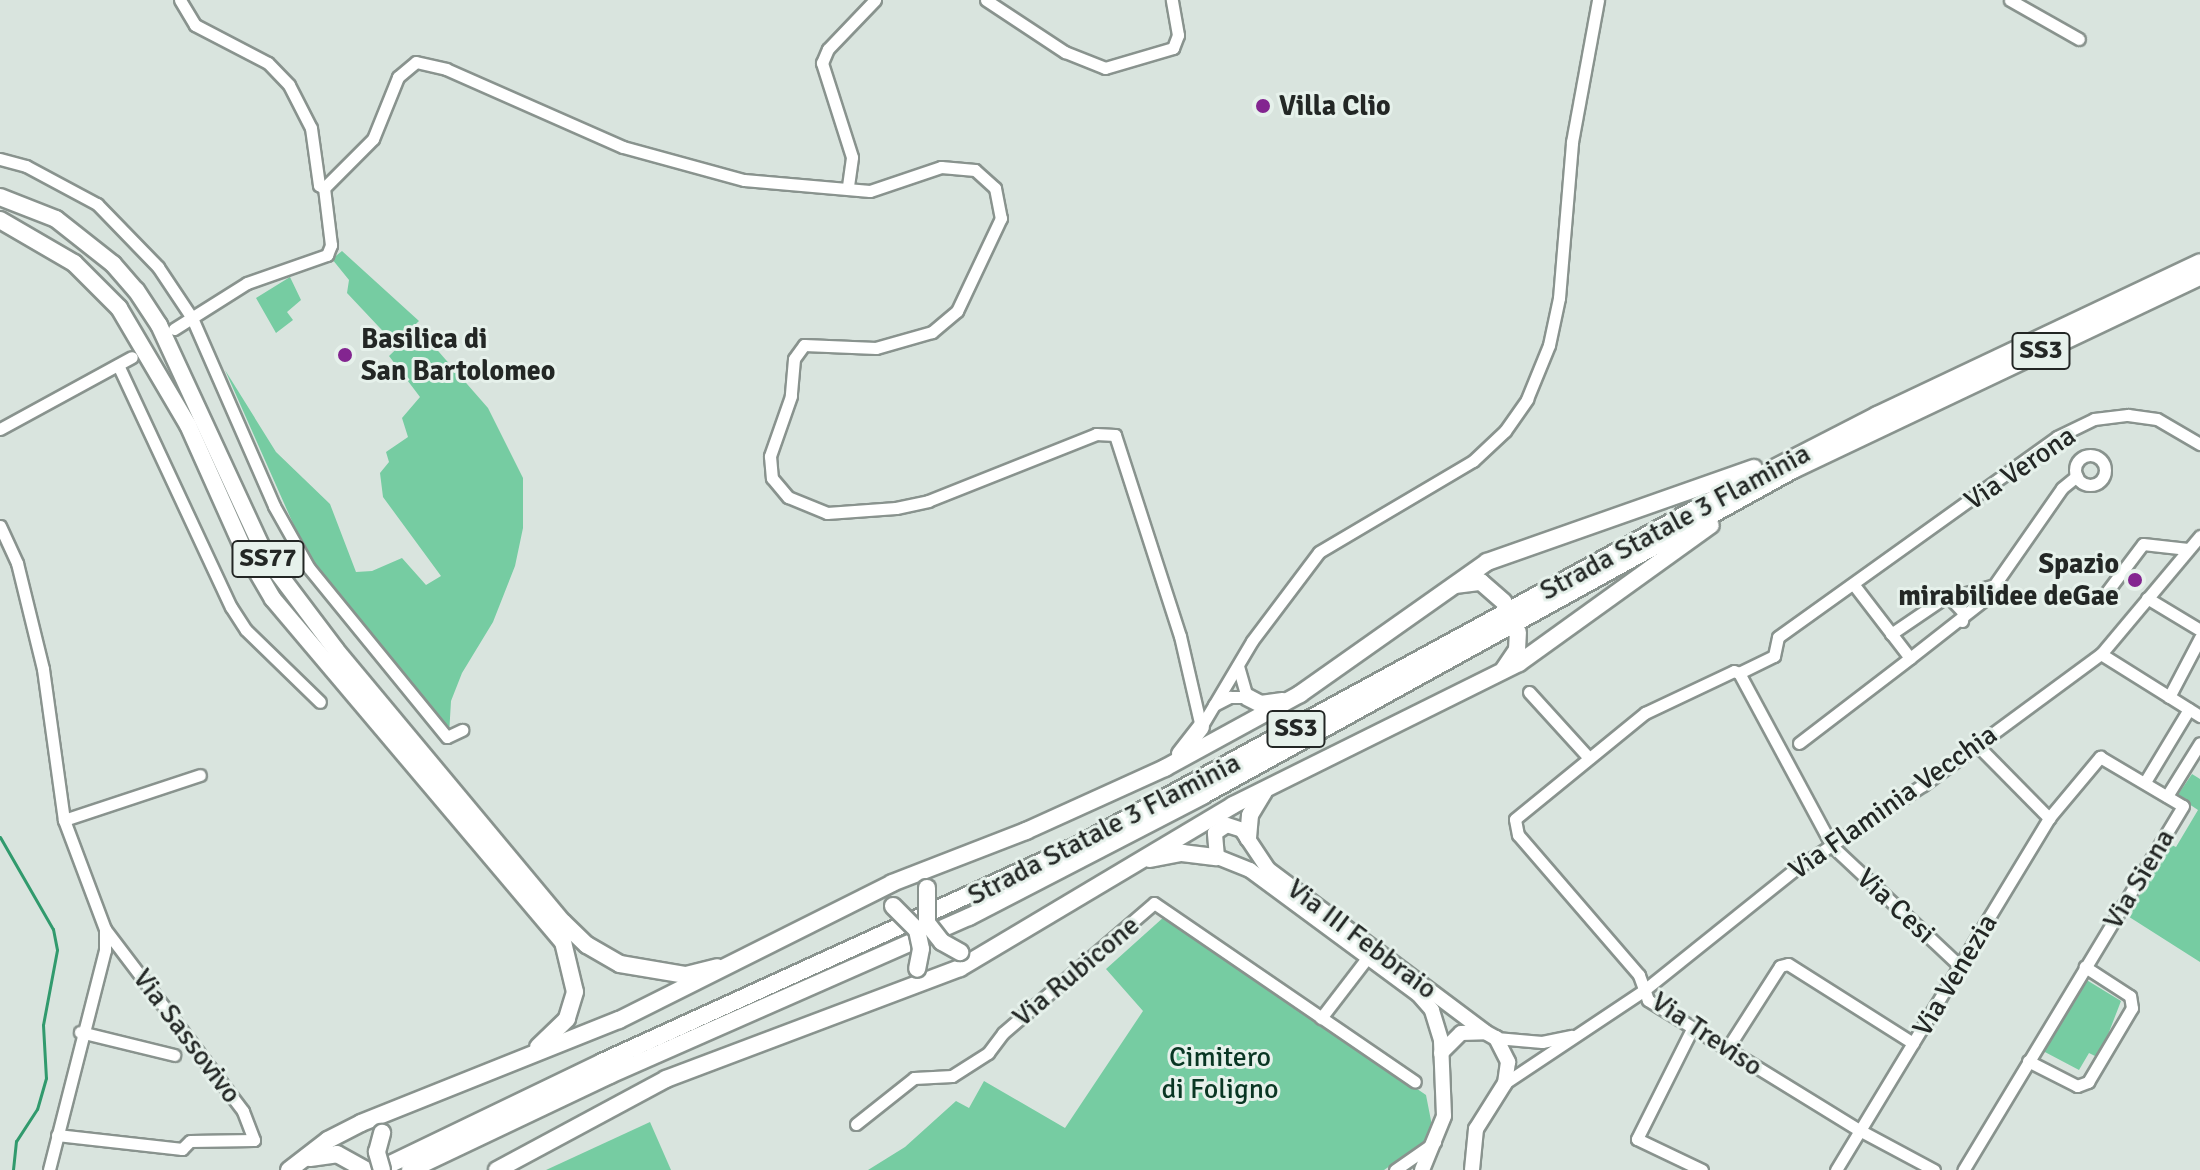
<!DOCTYPE html>
<html>
<head>
<meta charset="utf-8">
<style>
	body { margin:0 }
	#map { position:relative; width:2200px; height:1170px; overflow:hidden; background:#d9e4de; font-family:Signika,sans-serif }
	div>[style] { position:absolute }
	[style*='--x'] { left:calc(var(--x)*1px); top:calc(var(--y)*1px); width:calc(var(--w)*1px); rotate:calc(var(--a)*1deg) }
	.green>* { inset:0; background:#76cca2 }
	.stream>* { height:3px; margin:-1.5px; padding:0 1.5px; transform-origin:1.5px; border-radius:1.5px; background:#319a6d }
	.roads { filter:drop-shadow(2px 0 #89938e) drop-shadow(-2px 0 #89938e) drop-shadow(0 2px #89938e) drop-shadow(0 -2px #89938e) }
	.minor>* { height:11px; margin:-5.5px; padding:0 5.5px; transform-origin:5.5px; border-radius:5.5px; background:#fff }
	.minor>.ring { margin:-5.5px; padding:0; box-sizing:content-box; background:none; border:11px solid #fff; border-radius:50% }
	.major>* { height:14px; margin:-7px; padding:0 7px; transform-origin:7px; border-radius:7px; background:#fff }
	.highway>* { height:16px; margin:-8px; padding:0 8px; transform-origin:8px; border-radius:8px; background:#fff }
	.bridges { filter:drop-shadow(2px 0 #89938e) drop-shadow(-2px 0 #89938e) drop-shadow(0 2px #89938e) drop-shadow(0 -2px #89938e) }
	.highway-bridge>* { height:16px; margin:-8px; padding:0 8px; transform-origin:8px; border-radius:8px; background:#fff }
	.dots>* { width:22px; height:22px; translate:-50% -50%; box-sizing:border-box; border:4px solid #e6f1eb; border-radius:50% }
	span { translate:-50% -50%; white-space:nowrap; text-align:center; line-height:1.15; -webkit-text-stroke:6px #e6f1eb; paint-order:stroke }
	.shield-label span { padding:2px 6px; background:#e6f1eb; border:2px solid; border-radius:6px; -webkit-text-stroke-width:0 }
	.shield-label { font-size:26px; color:#232725; font-weight:700 }
	.poi-label { font-size:28px; color:#232725; font-weight:700 }
	.left { translate:0 -50%; text-align:left }
	.right { translate:-100% -50%; text-align:right }
	.street-label { font-size:28px; color:#232725 }
	.park-label { font-size:28px; color:#093623 }
</style>
</head>
<body>
<div id="map">
	<div class="green">
		<div style="clip-path:polygon(342px 251px,419px 321px,395px 344px,347px 293px,349px 280px,332px 259px)"></div>
		<div style="clip-path:polygon(290px 277px,301px 300px,287px 312px,293px 320px,276px 333px,256px 298px)"></div>
		<div style="clip-path:polygon(418px 328px,488px 408px,523px 478px,523px 528px,515px 566px,493px 622px,462px 673px,451px 701px,449px 735px,307px 555px,225px 370px,276px 452px,330px 504px,356px 572px,372px 571px,402px 558px,426px 585px,441px 576px,383px 497px,380px 473px,389px 462px,386px 452px,408px 437px,402px 418px,420px 397px,389px 356px)"></div>
		<div style="clip-path:polygon(2192px 774px,2200px 779px,2200px 962px,2123px 913px,2165px 842px,2176px 847px,2198px 810px,2177px 796px)"></div>
		<div style="clip-path:polygon(1165px 916px,1426px 1095px,1434px 1136px,1384px 1170px,868px 1170px,905px 1147px,956px 1101px,969px 1108px,984px 1081px,1065px 1128px,1143px 1011px,1106px 969px)"></div>
		<div style="clip-path:polygon(2085px 979px,2121px 1001px,2099px 1058px,2089px 1053px,2079px 1070px,2043px 1051px)"></div>
		<div style="clip-path:polygon(650px 1122px,671px 1170px,546px 1170px)"></div>
	</div>
	<div class="stream">
		<div style="--x:0;--y:837;--w:106;--a:60.1"></div>
		<div style="--x:53;--y:929;--w:21;--a:79"></div>
		<div style="--x:57;--y:950;--w:76;--a:100.6"></div>
		<div style="--x:43;--y:1025;--w:53;--a:86.8"></div>
		<div style="--x:46;--y:1078;--w:32;--a:106"></div>
		<div style="--x:37;--y:1109;--w:38;--a:123"></div>
		<div style="--x:16;--y:1141;--w:29;--a:96"></div>
	</div>
	<div class="roads">
		<div class="minor">
			<div style="--x:180;--y:0;--w:29;--a:59"></div>
			<div style="--x:195;--y:25;--w:82;--a:27.5"></div>
			<div style="--x:268;--y:63;--w:30;--a:46"></div>
			<div style="--x:289;--y:85;--w:48;--a:62.9"></div>
			<div style="--x:311;--y:128;--w:58;--a:82"></div>
			<div style="--x:319;--y:185;--w:6;--a:31"></div>
			<div style="--x:986;--y:0;--w:95;--a:33.4"></div>
			<div style="--x:1065;--y:52;--w:43;--a:21.8"></div>
			<div style="--x:1105;--y:68;--w:71;--a:-16.4"></div>
			<div style="--x:1173;--y:48;--w:14;--a:-69"></div>
			<div style="--x:1178;--y:35;--w:36;--a:-100"></div>
			<div style="--x:2010;--y:0;--w:79;--a:29.5"></div>
			<div style="--x:0;--y:159;--w:27;--a:15"></div>
			<div style="--x:26;--y:166;--w:81;--a:28.2"></div>
			<div style="--x:97;--y:204;--w:88;--a:45.9"></div>
			<div style="--x:158;--y:267;--w:61;--a:56.3"></div>
			<div style="--x:192;--y:318;--w:205;--a:66.4"></div>
			<div style="--x:274;--y:506;--w:71;--a:60.6"></div>
			<div style="--x:309;--y:568;--w:218;--a:50.8"></div>
			<div style="--x:447;--y:737;--w:17;--a:-25"></div>
			<div style="--x:848;--y:186;--w:29;--a:-82"></div>
			<div style="--x:852;--y:157;--w:99;--a:-107.7"></div>
			<div style="--x:822;--y:63;--w:15;--a:-67"></div>
			<div style="--x:828;--y:49;--w:68;--a:-46.2"></div>
			<div style="--x:174;--y:329;--w:86;--a:-32.2"></div>
			<div style="--x:247;--y:283;--w:85;--a:-19.3"></div>
			<div style="--x:327;--y:255;--w:11;--a:-68"></div>
			<div style="--x:331;--y:245;--w:57;--a:-97"></div>
			<div style="--x:324;--y:188;--w:69;--a:-45"></div>
			<div style="--x:373;--y:139;--w:67;--a:-68"></div>
			<div style="--x:398;--y:77;--w:23;--a:-40"></div>
			<div style="--x:416;--y:62;--w:31;--a:13"></div>
			<div style="--x:446;--y:69;--w:193;--a:23.8"></div>
			<div style="--x:623;--y:147;--w:125;--a:15.3"></div>
			<div style="--x:744;--y:180;--w:126;--a:5"></div>
			<div style="--x:870;--y:191;--w:75;--a:-18.7"></div>
			<div style="--x:941;--y:167;--w:34;--a:5"></div>
			<div style="--x:975;--y:170;--w:27;--a:42"></div>
			<div style="--x:995;--y:188;--w:31;--a:79"></div>
			<div style="--x:1001;--y:218;--w:103;--a:115.3"></div>
			<div style="--x:957;--y:311;--w:33;--a:140"></div>
			<div style="--x:932;--y:332;--w:58;--a:164.1"></div>
			<div style="--x:876;--y:348;--w:72;--a:-177.6"></div>
			<div style="--x:804;--y:345;--w:17;--a:126"></div>
			<div style="--x:794;--y:359;--w:37;--a:95"></div>
			<div style="--x:791;--y:396;--w:64;--a:109.3"></div>
			<div style="--x:770;--y:456;--w:22;--a:85"></div>
			<div style="--x:772;--y:478;--w:25;--a:50"></div>
			<div style="--x:788;--y:497;--w:42;--a:22.3"></div>
			<div style="--x:827;--y:513;--w:69;--a:-4.1"></div>
			<div style="--x:896;--y:508;--w:33;--a:-12"></div>
			<div style="--x:928;--y:501;--w:181;--a:-21.7"></div>
			<div style="--x:1096;--y:434;--w:19;--a:3"></div>
			<div style="--x:1115;--y:435;--w:211;--a:72.1"></div>
			<div style="--x:1180;--y:636;--w:93;--a:77"></div>
			<div style="--x:118;--y:365;--w:267;--a:65"></div>
			<div style="--x:231;--y:607;--w:27;--a:57"></div>
			<div style="--x:246;--y:630;--w:103;--a:44.2"></div>
			<div style="--x:0;--y:429;--w:150;--a:-28.6"></div>
			<div class="ring" style="left:2075px;top:455px;width:19px;height:19px"></div>
			<div style="--x:0;--y:526;--w:41;--a:65.3"></div>
			<div style="--x:17;--y:563;--w:109;--a:76.2"></div>
			<div style="--x:43;--y:669;--w:152;--a:82.1"></div>
			<div style="--x:64;--y:820;--w:116;--a:69.4"></div>
			<div style="--x:105;--y:929;--w:21;--a:90"></div>
			<div style="--x:105;--y:950;--w:227;--a:104.3"></div>
			<div style="--x:1949;--y:597;--w:21;--a:47"></div>
			<div style="--x:1963;--y:612;--w:9;--a:96"></div>
			<div style="--x:2103;--y:597;--w:66;--a:-53"></div>
			<div style="--x:2143;--y:544;--w:45;--a:6.3"></div>
			<div style="--x:2147;--y:598;--w:62;--a:31.1"></div>
			<div style="--x:1891;--y:634;--w:60;--a:-34.2"></div>
			<div style="--x:1941;--y:600;--w:53;--a:-15.4"></div>
			<div style="--x:2101;--y:654;--w:117;--a:32.1"></div>
			<div style="--x:1910;--y:658;--w:94;--a:-38.1"></div>
			<div style="--x:1984;--y:600;--w:136;--a:-55.1"></div>
			<div style="--x:2062;--y:488;--w:19;--a:-39"></div>
			<div style="--x:1238;--y:666;--w:32;--a:74"></div>
			<div style="--x:1739;--y:673;--w:39;--a:-26"></div>
			<div style="--x:1774;--y:656;--w:19;--a:-78"></div>
			<div style="--x:1778;--y:637;--w:343;--a:-35.6"></div>
			<div style="--x:2057;--y:437;--w:41;--a:-25.9"></div>
			<div style="--x:2094;--y:419;--w:34;--a:-7"></div>
			<div style="--x:2128;--y:415;--w:29;--a:8"></div>
			<div style="--x:2157;--y:419;--w:50;--a:30.2"></div>
			<div style="--x:1529;--y:692;--w:89;--a:47.7"></div>
			<div style="--x:2169;--y:697;--w:67;--a:-62.3"></div>
			<div style="--x:1214;--y:705;--w:18;--a:-27"></div>
			<div style="--x:1230;--y:697;--w:17;--a:0"></div>
			<div style="--x:1201;--y:727;--w:100;--a:-59.3"></div>
			<div style="--x:1252;--y:641;--w:111;--a:-53"></div>
			<div style="--x:1319;--y:552;--w:179;--a:-30.6"></div>
			<div style="--x:1473;--y:461;--w:44;--a:-43.2"></div>
			<div style="--x:1505;--y:431;--w:39;--a:-55"></div>
			<div style="--x:1527;--y:399;--w:58;--a:-67.8"></div>
			<div style="--x:1549;--y:345;--w:48;--a:-78"></div>
			<div style="--x:1559;--y:298;--w:157;--a:-85.2"></div>
			<div style="--x:1572;--y:142;--w:144;--a:-79.6"></div>
			<div style="--x:1799;--y:743;--w:140;--a:-37.4"></div>
			<div style="--x:1910;--y:658;--w:92;--a:-127.5"></div>
			<div style="--x:1977;--y:745;--w:103;--a:45.4"></div>
			<div style="--x:2145;--y:782;--w:85;--a:-58.9"></div>
			<div style="--x:2167;--y:796;--w:62;--a:-58.1"></div>
			<div style="--x:64;--y:820;--w:143;--a:-18.3"></div>
			<div style="--x:1321;--y:1018;--w:76;--a:-52.5"></div>
			<div style="--x:1692;--y:1029;--w:123;--a:116.6"></div>
			<div style="--x:1637;--y:1139;--w:72;--a:25.5"></div>
			<div style="--x:80;--y:1032;--w:97;--a:13.7"></div>
			<div style="--x:1496;--y:1038;--w:46;--a:5"></div>
			<div style="--x:1542;--y:1042;--w:30;--a:-12"></div>
			<div style="--x:1727;--y:1049;--w:98;--a:-57.4"></div>
			<div style="--x:1780;--y:966;--w:8;--a:-14"></div>
			<div style="--x:1788;--y:964;--w:148;--a:32.3"></div>
			<div style="--x:2028;--y:1061;--w:55;--a:27"></div>
			<div style="--x:2077;--y:1086;--w:12;--a:-20"></div>
			<div style="--x:2088;--y:1082;--w:86;--a:-59.3"></div>
			<div style="--x:2132;--y:1008;--w:12;--a:-99"></div>
			<div style="--x:2130;--y:996;--w:54;--a:-147.2"></div>
			<div style="--x:1505;--y:1083;--w:166;--a:-33.7"></div>
			<div style="--x:1643;--y:991;--w:193;--a:-38.7"></div>
			<div style="--x:1794;--y:870;--w:154;--a:-33.4"></div>
			<div style="--x:1923;--y:785;--w:221;--a:-36.4"></div>
			<div style="--x:2101;--y:654;--w:154;--a:-50"></div>
			<div style="--x:856;--y:1124;--w:74;--a:-38.4"></div>
			<div style="--x:914;--y:1078;--w:38;--a:-3"></div>
			<div style="--x:952;--y:1076;--w:43;--a:-32.6"></div>
			<div style="--x:988;--y:1053;--w:25;--a:-53"></div>
			<div style="--x:1003;--y:1033;--w:199;--a:-40.7"></div>
			<div style="--x:1154;--y:903;--w:316;--a:34.4"></div>
			<div style="--x:57;--y:1135;--w:126;--a:6.4"></div>
			<div style="--x:182;--y:1149;--w:11;--a:-45"></div>
			<div style="--x:190;--y:1141;--w:64;--a:-0.9"></div>
			<div style="--x:254;--y:1140;--w:31;--a:-111"></div>
			<div style="--x:243;--y:1111;--w:228;--a:-127.2"></div>
			<div style="--x:1395;--y:1170;--w:49;--a:-35"></div>
			<div style="--x:1836;--y:1170;--w:411;--a:-58.8"></div>
			<div style="--x:2049;--y:818;--w:80;--a:-50.1"></div>
			<div style="--x:2100;--y:757;--w:96;--a:30.6"></div>
			<div style="--x:2183;--y:806;--w:425;--a:121.1"></div>
			<div style="--x:1934;--y:1170;--w:85;--a:-151.9"></div>
			<div style="--x:1859;--y:1130;--w:248;--a:-148.4"></div>
			<div style="--x:1648;--y:1000;--w:27;--a:-110"></div>
			<div style="--x:1639;--y:975;--w:185;--a:-130.8"></div>
			<div style="--x:1518;--y:835;--w:16;--a:-101"></div>
			<div style="--x:1515;--y:819;--w:168;--a:-39.2"></div>
			<div style="--x:1645;--y:713;--w:98;--a:-25.3"></div>
			<div style="--x:1734;--y:671;--w:5;--a:22"></div>
			<div style="--x:1739;--y:673;--w:196;--a:61.7"></div>
			<div style="--x:1832;--y:846;--w:175;--a:43.2"></div>
		</div>
		<div class="major">
			<div style="--x:1441;--y:1053;--w:28;--a:-45"></div>
			<div style="--x:1461;--y:1033;--w:24;--a:-2"></div>
			<div style="--x:1485;--y:1032;--w:13;--a:29"></div>
			<div style="--x:1496;--y:1038;--w:27;--a:63"></div>
			<div style="--x:1508;--y:1062;--w:21;--a:98"></div>
			<div style="--x:1505;--y:1083;--w:54;--a:122.2"></div>
			<div style="--x:1476;--y:1129;--w:41;--a:95.6"></div>
			<div style="--x:1422;--y:1170;--w:58;--a:-67.8"></div>
			<div style="--x:1444;--y:1116;--w:76;--a:-92.3"></div>
			<div style="--x:1441;--y:1040;--w:31;--a:-107"></div>
			<div style="--x:1432;--y:1010;--w:21;--a:-131"></div>
			<div style="--x:1418;--y:994;--w:209;--a:-143.6"></div>
			<div style="--x:1250;--y:870;--w:35;--a:-158"></div>
			<div style="--x:1217;--y:857;--w:24;--a:-95"></div>
			<div style="--x:1215;--y:833;--w:14;--a:-34"></div>
			<div style="--x:1227;--y:825;--w:16;--a:18"></div>
			<div style="--x:1242;--y:830;--w:47;--a:56.3"></div>
			<div style="--x:1268;--y:869;--w:271;--a:36.9"></div>
		</div>
		<div class="highway">
			<div style="--x:0;--y:197;--w:60;--a:21.4"></div>
			<div style="--x:56;--y:219;--w:73;--a:38.3"></div>
			<div style="--x:113;--y:264;--w:35;--a:49"></div>
			<div style="--x:136;--y:290;--w:42;--a:56.7"></div>
			<div style="--x:159;--y:325;--w:255;--a:65.2"></div>
			<div style="--x:266;--y:557;--w:116;--a:53"></div>
			<div style="--x:336;--y:650;--w:354;--a:50.2"></div>
			<div style="--x:563;--y:922;--w:33;--a:44"></div>
			<div style="--x:587;--y:945;--w:38;--a:30"></div>
			<div style="--x:620;--y:964;--w:67;--a:9.5"></div>
			<div style="--x:686;--y:975;--w:32;--a:-14"></div>
			<div style="--x:0;--y:220;--w:86;--a:30.2"></div>
			<div style="--x:74;--y:263;--w:64;--a:45"></div>
			<div style="--x:119;--y:308;--w:136;--a:59.5"></div>
			<div style="--x:188;--y:425;--w:133;--a:65.9"></div>
			<div style="--x:242;--y:546;--w:61;--a:59.7"></div>
			<div style="--x:273;--y:599;--w:449;--a:49.8"></div>
			<div style="--x:563;--y:942;--w:51;--a:76.5"></div>
			<div style="--x:575;--y:992;--w:28;--a:107"></div>
			<div style="--x:567;--y:1019;--w:40;--a:136"></div>
			<div style="--x:1455;--y:585;--w:26;--a:-7"></div>
			<div style="--x:1481;--y:582;--w:30;--a:41"></div>
			<div style="--x:1504;--y:669;--w:23;--a:-56"></div>
			<div style="--x:1517;--y:650;--w:18;--a:-87"></div>
			<div style="--x:1247;--y:697;--w:16;--a:27"></div>
			<div style="--x:1261;--y:704;--w:22;--a:-8"></div>
			<div style="--x:1180;--y:754;--w:34;--a:-52"></div>
			<div style="--x:1248;--y:838;--w:23;--a:-85"></div>
			<div style="--x:1250;--y:815;--w:27;--a:-59"></div>
			<div style="--x:1150;--y:859;--w:33;--a:-11"></div>
			<div style="--x:1182;--y:853;--w:35;--a:7"></div>
			<div style="--x:310;--y:1158;--w:27;--a:-8"></div>
			<div style="--x:337;--y:1154;--w:33;--a:29"></div>
			<div style="--x:289;--y:1170;--w:49;--a:-37.6"></div>
			<div style="--x:328;--y:1140;--w:37;--a:-27"></div>
			<div style="--x:361;--y:1123;--w:278;--a:-21.8"></div>
			<div style="--x:619;--y:1020;--w:305;--a:-26.6"></div>
			<div style="--x:892;--y:883;--w:144;--a:-21.2"></div>
			<div style="--x:1026;--y:831;--w:153;--a:-24.4"></div>
			<div style="--x:1165;--y:768;--w:154;--a:-28.7"></div>
			<div style="--x:1300;--y:694;--w:229;--a:-35.2"></div>
			<div style="--x:1487;--y:562;--w:283;--a:-19.4"></div>
			<div style="--x:378;--y:1170;--w:249;--a:-25.7"></div>
			<div style="--x:602;--y:1062;--w:523;--a:-24.51"></div>
			<div style="--x:1078;--y:845;--w:715;--a:-28.57"></div>
			<div style="--x:1706;--y:503;--w:192;--a:-27.2"></div>
			<div style="--x:1877;--y:415;--w:357;--a:-25.3"></div>
			<div style="--x:410;--y:1170;--w:221;--a:-25.4"></div>
			<div style="--x:610;--y:1075;--w:392;--a:-23.8"></div>
			<div style="--x:969;--y:917;--w:263;--a:-27.4"></div>
			<div style="--x:1202;--y:796;--w:675;--a:-28.88"></div>
			<div style="--x:1793;--y:470;--w:450;--a:-25.4"></div>
			<div style="--x:497;--y:1170;--w:192;--a:-28.3"></div>
			<div style="--x:666;--y:1079;--w:314;--a:-20.7"></div>
			<div style="--x:960;--y:968;--w:318;--a:-30.8"></div>
			<div style="--x:1233;--y:805;--w:319;--a:-26.4"></div>
			<div style="--x:1519;--y:663;--w:236;--a:-35.7"></div>
		</div>
	</div>
	<div class="bridges">
		<div class="highway-bridge">
			<div style="--x:927;--y:888;--w:35;--a:90"></div>
			<div style="--x:927;--y:923;--w:24;--a:52"></div>
			<div style="--x:942;--y:942;--w:21;--a:29"></div>
			<div style="--x:893;--y:906;--w:34;--a:45"></div>
			<div style="--x:917;--y:930;--w:19;--a:78"></div>
			<div style="--x:921;--y:949;--w:20;--a:101"></div>
			<div style="--x:382;--y:1170;--w:19;--a:-106"></div>
			<div style="--x:377;--y:1152;--w:20;--a:-75"></div>
		</div>
	</div>
	<div class="dots">
		<div style="left:1263px;top:106px;background:#832590"></div>
		<div style="left:345px;top:355px;background:#832590"></div>
		<div style="left:2135px;top:580px;background:#832590"></div>
	</div>
	<div class="shield-label">
		<span style="left:2041px;top:351px">SS3</span>
		<span style="left:268px;top:559px">SS77</span>
		<span style="left:1296px;top:729px">SS3</span>
	</div>
	<div class="poi-label">
		<span class="left" style="left:1279px;top:106px">Villa Clio</span>
		<span class="left" style="left:361px;top:355px">Basilica di<br>San Bartolomeo</span>
		<span class="right" style="left:2119px;top:580px">Spazio<br>mirabilidee deGae</span>
	</div>
	<div class="street-label">
		<span style="left:2020px;top:468px;rotate:-34deg">Via Verona</span>
		<span style="left:1675px;top:522px;rotate:-28deg">Strada Statale 3 Flaminia</span>
		<span style="left:1893px;top:802px;rotate:-35deg">Via Flaminia Vecchia</span>
		<span style="left:1104px;top:829px;rotate:-27deg">Strada Statale 3 Flaminia</span>
		<span style="left:2139px;top:879px;rotate:-59deg">Via Siena</span>
		<span style="left:1896px;top:906px;rotate:43deg">Via Cesi</span>
		<span style="left:1362px;top:939px;rotate:37deg">Via III Febbraio</span>
		<span style="left:1076px;top:971px;rotate:-40deg">Via Rubicone</span>
		<span style="left:1955px;top:975px;rotate:-59deg">Via Venezia</span>
		<span style="left:1707px;top:1034px;rotate:34deg">Via Treviso</span>
		<span style="left:187px;top:1036px;rotate:53deg">Via Sassovivo</span>
	</div>
	<div class="park-label">
		<span style="left:1220px;top:1073px">Cimitero<br>di Foligno</span>
	</div>
</div>
</body>
</html>
